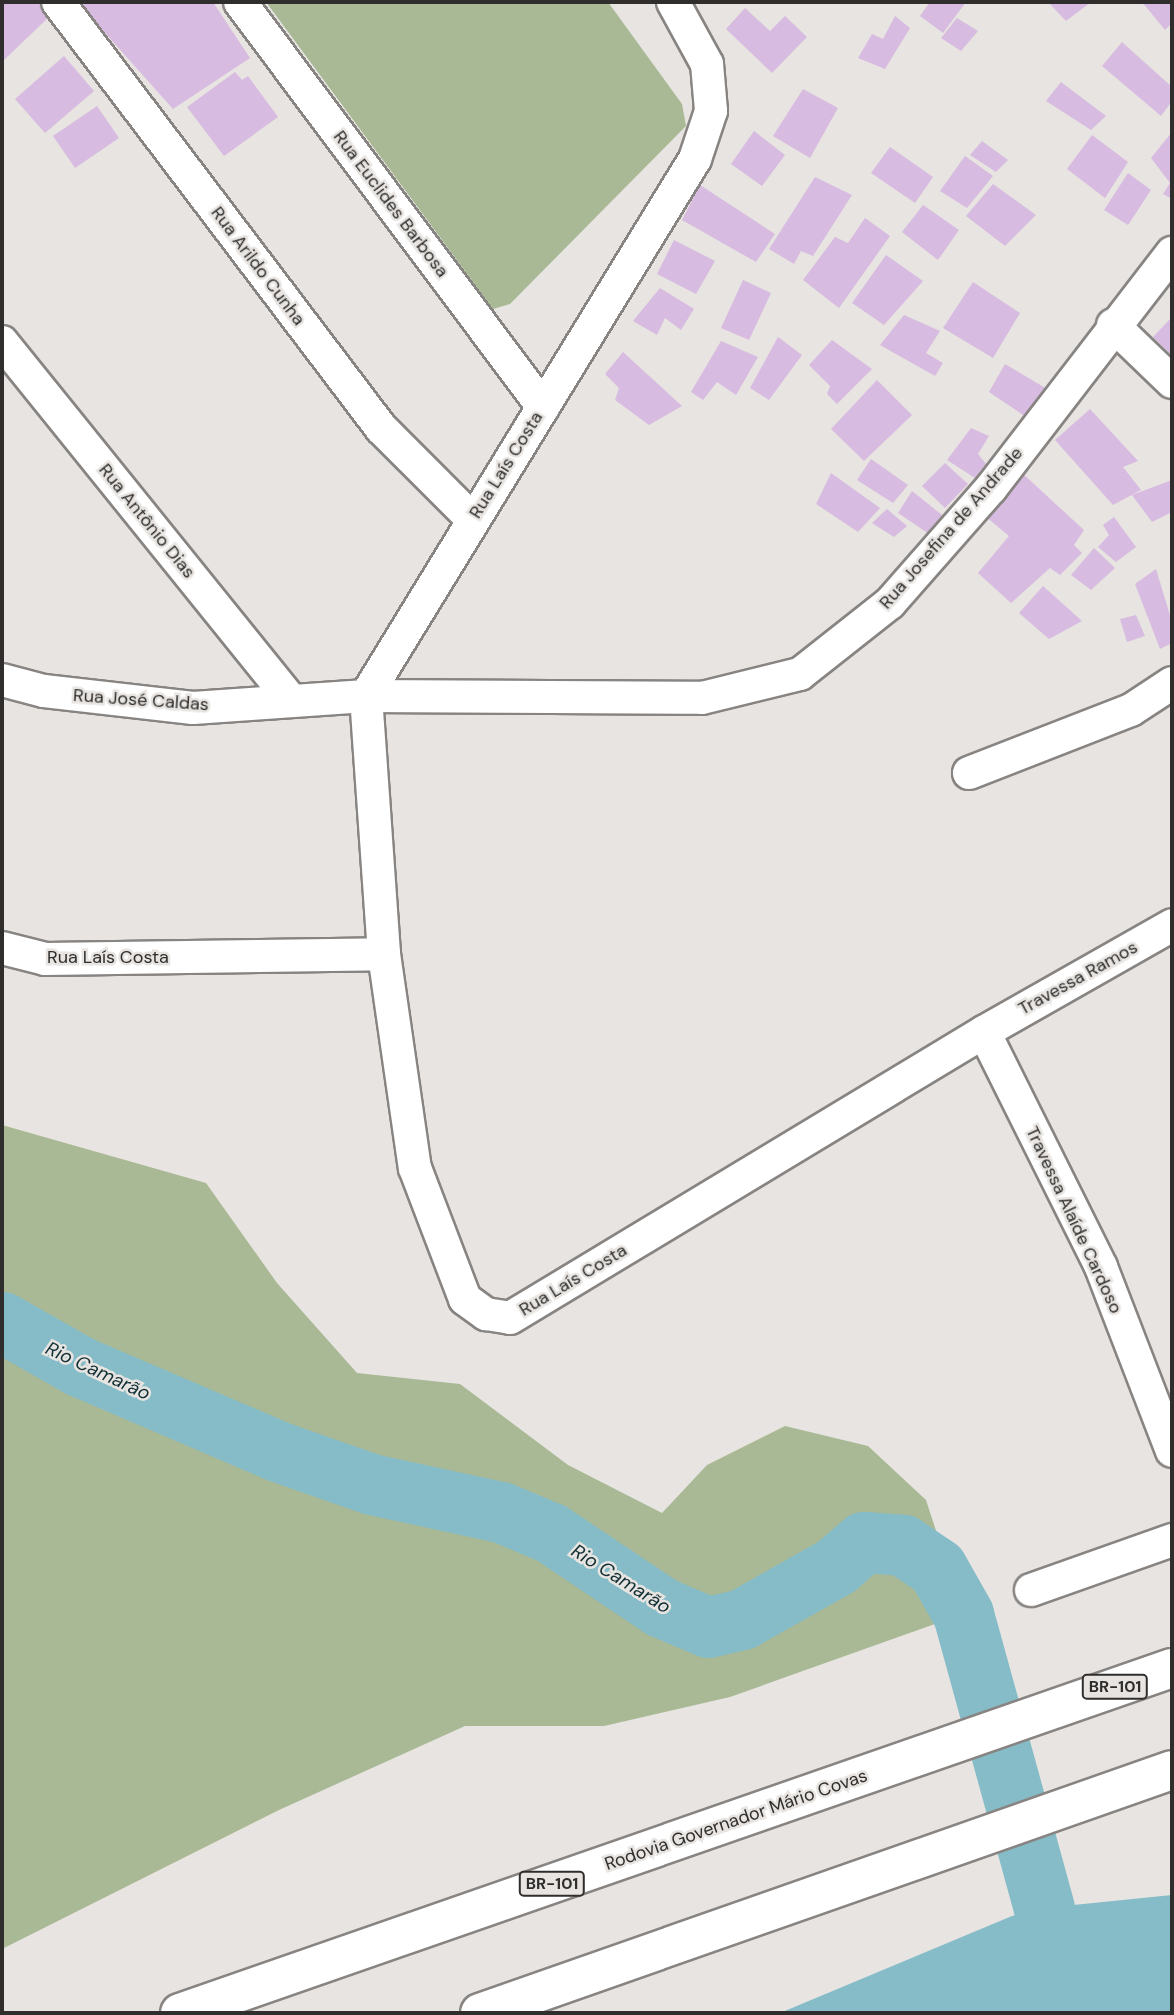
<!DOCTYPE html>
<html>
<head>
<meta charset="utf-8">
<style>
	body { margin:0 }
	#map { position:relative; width:1174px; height:2015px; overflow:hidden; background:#e7e4e1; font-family:"DM Sans",sans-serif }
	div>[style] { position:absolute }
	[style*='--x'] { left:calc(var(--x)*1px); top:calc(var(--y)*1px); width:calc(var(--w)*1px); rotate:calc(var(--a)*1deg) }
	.green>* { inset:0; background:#a9b995 }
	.water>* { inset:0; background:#85bcc8 }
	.river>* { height:61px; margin:-30.5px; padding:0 30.5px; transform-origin:30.5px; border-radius:30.5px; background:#85bcc8 }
	.building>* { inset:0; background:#d8bbe0 }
	.roads { filter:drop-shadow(2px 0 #878482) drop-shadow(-2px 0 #878482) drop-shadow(0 2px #878482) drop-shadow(0 -2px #878482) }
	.street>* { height:32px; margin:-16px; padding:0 16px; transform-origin:16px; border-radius:16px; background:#fff }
	.highway>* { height:38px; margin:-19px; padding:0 19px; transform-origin:19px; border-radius:19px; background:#fff }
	span { translate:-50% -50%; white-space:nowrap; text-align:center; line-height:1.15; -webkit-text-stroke:5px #e7e4e1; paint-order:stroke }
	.shield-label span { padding:2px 5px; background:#e7e4e1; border:2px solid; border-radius:5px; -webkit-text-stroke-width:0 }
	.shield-label { font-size:16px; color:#2f2e2d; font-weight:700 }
	.street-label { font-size:18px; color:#2f2e2d }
	.water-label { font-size:19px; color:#133036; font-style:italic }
	.frame { position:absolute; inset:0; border:4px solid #2f2e2d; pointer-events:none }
</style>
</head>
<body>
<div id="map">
	<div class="green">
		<div style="clip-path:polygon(266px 2px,608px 2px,682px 104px,686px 126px,510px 304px,493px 309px)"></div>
		<div style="clip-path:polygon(2px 1125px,206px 1183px,277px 1283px,357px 1373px,460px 1384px,568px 1465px,662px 1513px,707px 1465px,785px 1426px,868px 1446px,926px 1500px,963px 1614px,730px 1697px,604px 1726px,465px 1726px,279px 1810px,2px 1949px)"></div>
	</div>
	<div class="water">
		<div style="clip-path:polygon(1172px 1895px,1172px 2013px,780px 2013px,1012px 1916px,1044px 1908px)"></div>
	</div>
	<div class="river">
		<div style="--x:2;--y:1322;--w:89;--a:29.7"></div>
		<div style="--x:79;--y:1366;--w:215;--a:23.2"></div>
		<div style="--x:277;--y:1451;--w:100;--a:19.3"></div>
		<div style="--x:371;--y:1484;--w:133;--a:12.2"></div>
		<div style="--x:501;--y:1512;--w:54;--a:22.8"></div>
		<div style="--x:551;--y:1533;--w:133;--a:33.9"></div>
		<div style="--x:661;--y:1607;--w:51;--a:23.1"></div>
		<div style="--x:708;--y:1627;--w:35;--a:-13"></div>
		<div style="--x:742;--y:1619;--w:108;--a:-29.4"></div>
		<div style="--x:836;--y:1566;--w:37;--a:-41"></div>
		<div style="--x:864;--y:1542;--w:39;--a:4"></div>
		<div style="--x:903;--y:1545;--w:41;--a:34.1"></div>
		<div style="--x:937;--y:1568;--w:53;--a:60.5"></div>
		<div style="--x:963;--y:1614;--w:305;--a:74.6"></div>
	</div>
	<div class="building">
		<div style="clip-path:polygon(2px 2px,38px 2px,51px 15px,2px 62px)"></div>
		<div style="clip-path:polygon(87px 2px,213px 2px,250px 58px,173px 109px,81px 6px)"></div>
		<div style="clip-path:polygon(930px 2px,966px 2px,943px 33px,920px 16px)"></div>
		<div style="clip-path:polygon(1048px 2px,1091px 2px,1066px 21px)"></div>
		<div style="clip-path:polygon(1142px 2px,1172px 2px,1172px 23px,1165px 30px)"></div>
		<div style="clip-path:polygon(745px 8px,770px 31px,785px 16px,807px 37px,772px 73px,726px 29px)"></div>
		<div style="clip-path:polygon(895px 16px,910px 28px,885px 69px,858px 58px,872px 34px,883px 39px)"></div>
		<div style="clip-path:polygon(957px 18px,978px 31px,961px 51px,941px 38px)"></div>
		<div style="clip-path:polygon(1122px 42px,1172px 87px,1172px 101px,1161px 116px,1102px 66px)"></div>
		<div style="clip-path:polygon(64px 56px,94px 91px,45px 133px,15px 99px)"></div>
		<div style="clip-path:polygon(235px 72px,242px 80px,248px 76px,278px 117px,224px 156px,187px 107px)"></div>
		<div style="clip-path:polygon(1061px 82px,1106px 116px,1091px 130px,1046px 101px)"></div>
		<div style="clip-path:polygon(803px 89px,838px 108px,810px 158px,773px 136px)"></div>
		<div style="clip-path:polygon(97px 106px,119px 138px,75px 168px,53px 136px)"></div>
		<div style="clip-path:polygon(754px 131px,785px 155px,762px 186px,731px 164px)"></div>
		<div style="clip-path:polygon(1172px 132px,1172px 199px,1163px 194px,1170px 183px,1151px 158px)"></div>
		<div style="clip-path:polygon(1092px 135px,1128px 162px,1105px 198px,1067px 169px)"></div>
		<div style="clip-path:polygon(982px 141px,1008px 160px,996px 172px,970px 155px)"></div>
		<div style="clip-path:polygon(890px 147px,933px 177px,915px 203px,871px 173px)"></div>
		<div style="clip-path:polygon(965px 156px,993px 176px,967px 208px,940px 191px)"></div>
		<div style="clip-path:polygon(1128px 173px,1151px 190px,1128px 225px,1104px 210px)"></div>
		<div style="clip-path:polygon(815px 177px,852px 195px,813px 256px,801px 251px,794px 264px,769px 249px)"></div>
		<div style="clip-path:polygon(993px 184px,1036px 215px,1005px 246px,966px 216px)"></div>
		<div style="clip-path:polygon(700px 185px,775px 234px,756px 262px,682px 220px)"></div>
		<div style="clip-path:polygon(923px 205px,959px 230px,938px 260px,902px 232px)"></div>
		<div style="clip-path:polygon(865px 218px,890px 236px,839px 308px,803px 280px,835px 237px,848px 243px)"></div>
		<div style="clip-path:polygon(674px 240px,715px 261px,696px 294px,657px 274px)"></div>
		<div style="clip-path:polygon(886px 255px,923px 281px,884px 325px,852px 303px)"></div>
		<div style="clip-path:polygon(743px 280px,771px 293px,749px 340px,721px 328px)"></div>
		<div style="clip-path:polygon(973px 282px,1020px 313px,993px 358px,943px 328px)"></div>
		<div style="clip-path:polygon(660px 288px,694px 309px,681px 330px,665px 318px,657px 335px,633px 321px)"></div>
		<div style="clip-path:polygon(904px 315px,940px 331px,926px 353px,943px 363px,935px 376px,880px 345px)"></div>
		<div style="clip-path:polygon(1172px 317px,1172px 356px,1153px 337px)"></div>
		<div style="clip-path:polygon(778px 337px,802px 355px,769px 400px,750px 388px)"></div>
		<div style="clip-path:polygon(832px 340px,872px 369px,837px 404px,827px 394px,830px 386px,809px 365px)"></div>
		<div style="clip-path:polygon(721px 341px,758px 357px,736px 395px,717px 382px,703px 400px,691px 392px)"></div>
		<div style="clip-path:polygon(623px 352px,682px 406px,649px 425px,615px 400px,619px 388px,605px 374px)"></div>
		<div style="clip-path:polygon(1005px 364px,1052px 392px,1029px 419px,989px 392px)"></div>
		<div style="clip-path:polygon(877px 380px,912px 415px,864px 461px,831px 429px)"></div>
		<div style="clip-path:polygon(1090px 409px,1138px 461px,1123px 467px,1141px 490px,1113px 505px,1055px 440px)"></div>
		<div style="clip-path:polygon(971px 428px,989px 436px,978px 454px,986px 464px,975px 478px,947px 460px)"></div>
		<div style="clip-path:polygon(871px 459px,908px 485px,893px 503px,857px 480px)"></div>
		<div style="clip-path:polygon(945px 463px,968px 484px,945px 508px,922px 486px)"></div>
		<div style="clip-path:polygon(831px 473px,880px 508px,858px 532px,816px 504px)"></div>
		<div style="clip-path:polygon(1022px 473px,1084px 530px,1074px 545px,1082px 553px,1060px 575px,1050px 568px,1011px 603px,978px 573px,1009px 536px,985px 516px)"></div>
		<div style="clip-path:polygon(1172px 480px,1172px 512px,1152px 522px,1132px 495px)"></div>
		<div style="clip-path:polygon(912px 491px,942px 515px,929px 534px,898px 513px)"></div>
		<div style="clip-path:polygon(887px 509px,907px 526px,894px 537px,872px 523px)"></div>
		<div style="clip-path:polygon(1114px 517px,1136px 547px,1116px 562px,1098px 547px,1109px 535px,1103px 525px)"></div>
		<div style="clip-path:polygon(1094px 548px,1115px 568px,1091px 590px,1071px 575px)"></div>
		<div style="clip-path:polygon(1156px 569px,1172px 622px,1172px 643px,1160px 649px,1135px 584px)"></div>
		<div style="clip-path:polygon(1043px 586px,1082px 621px,1049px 639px,1019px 613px)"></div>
		<div style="clip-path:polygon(1136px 615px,1145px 636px,1127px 642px,1120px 619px)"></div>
	</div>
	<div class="roads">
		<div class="street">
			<div style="--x:58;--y:2;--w:535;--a:52.83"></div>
			<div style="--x:381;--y:428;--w:129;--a:45"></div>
			<div style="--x:240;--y:2;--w:506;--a:53.2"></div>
			<div style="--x:673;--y:2;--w:71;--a:61.3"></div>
			<div style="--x:707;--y:64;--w:47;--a:85.1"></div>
			<div style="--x:711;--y:111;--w:51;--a:108.4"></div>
			<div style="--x:695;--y:159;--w:630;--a:121.49"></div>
			<div style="--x:366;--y:696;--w:259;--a:86"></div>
			<div style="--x:384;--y:954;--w:216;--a:81.8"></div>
			<div style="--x:415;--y:1168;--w:140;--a:69.1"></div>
			<div style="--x:465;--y:1299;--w:26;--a:36"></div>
			<div style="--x:486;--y:1314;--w:24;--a:9"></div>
			<div style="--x:510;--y:1318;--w:554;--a:-31.11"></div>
			<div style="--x:984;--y:1032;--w:216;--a:-29.6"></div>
			<div style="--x:1113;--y:325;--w:82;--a:44"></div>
			<div style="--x:2;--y:342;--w:460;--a:51.1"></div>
			<div style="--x:2;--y:680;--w:43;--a:14.7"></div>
			<div style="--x:44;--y:691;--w:150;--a:6.5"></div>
			<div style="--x:193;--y:708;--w:173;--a:-4"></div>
			<div style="--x:366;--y:696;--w:336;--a:0.3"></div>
			<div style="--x:702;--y:698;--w:101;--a:-13.8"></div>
			<div style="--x:800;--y:674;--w:115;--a:-38.3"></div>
			<div style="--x:890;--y:603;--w:153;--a:-48.7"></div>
			<div style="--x:991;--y:488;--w:297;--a:-52.4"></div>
			<div style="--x:969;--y:773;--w:174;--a:-21.3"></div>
			<div style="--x:1131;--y:710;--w:49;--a:-33.4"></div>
			<div style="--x:2;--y:948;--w:44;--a:14.3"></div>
			<div style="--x:45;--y:959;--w:339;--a:-0.8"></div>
			<div style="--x:984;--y:1032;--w:263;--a:63.5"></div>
			<div style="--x:1101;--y:1267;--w:197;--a:68.9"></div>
			<div style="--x:1031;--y:1590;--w:150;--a:-19.5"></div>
		</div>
		<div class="highway">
			<div style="--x:180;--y:2013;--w:1050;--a:-19.18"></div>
			<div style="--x:480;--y:2013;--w:733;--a:-19.35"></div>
		</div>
	</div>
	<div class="shield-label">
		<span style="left:1115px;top:1687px">BR-101</span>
		<span style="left:552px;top:1884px">BR-101</span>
	</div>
	<div class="street-label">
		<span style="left:391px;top:204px;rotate:53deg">Rua Euclides Barbosa</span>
		<span style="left:258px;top:266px;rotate:53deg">Rua Arildo Cunha</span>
		<span style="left:506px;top:465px;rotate:-58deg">Rua Laís Costa</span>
		<span style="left:147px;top:521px;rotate:51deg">Rua Antônio Dias</span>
		<span style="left:951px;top:528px;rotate:-49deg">Rua Josefina de Andrade</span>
		<span style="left:141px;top:700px;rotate:4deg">Rua José Caldas</span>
		<span style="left:108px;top:957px">Rua Laís Costa</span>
		<span style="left:1078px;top:978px;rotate:-29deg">Travessa Ramos</span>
		<span style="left:1074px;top:1220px;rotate:65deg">Travessa Alaíde Cardoso</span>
		<span style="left:573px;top:1280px;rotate:-31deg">Rua Laís Costa</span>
		<span style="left:736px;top:1820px;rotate:-19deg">Rodovia Governador Mário Covas</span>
	</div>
	<div class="water-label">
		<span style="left:98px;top:1371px;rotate:25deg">Rio Camarão</span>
		<span style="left:621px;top:1579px;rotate:32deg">Rio Camarão</span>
	</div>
	<div class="frame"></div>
</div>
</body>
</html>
